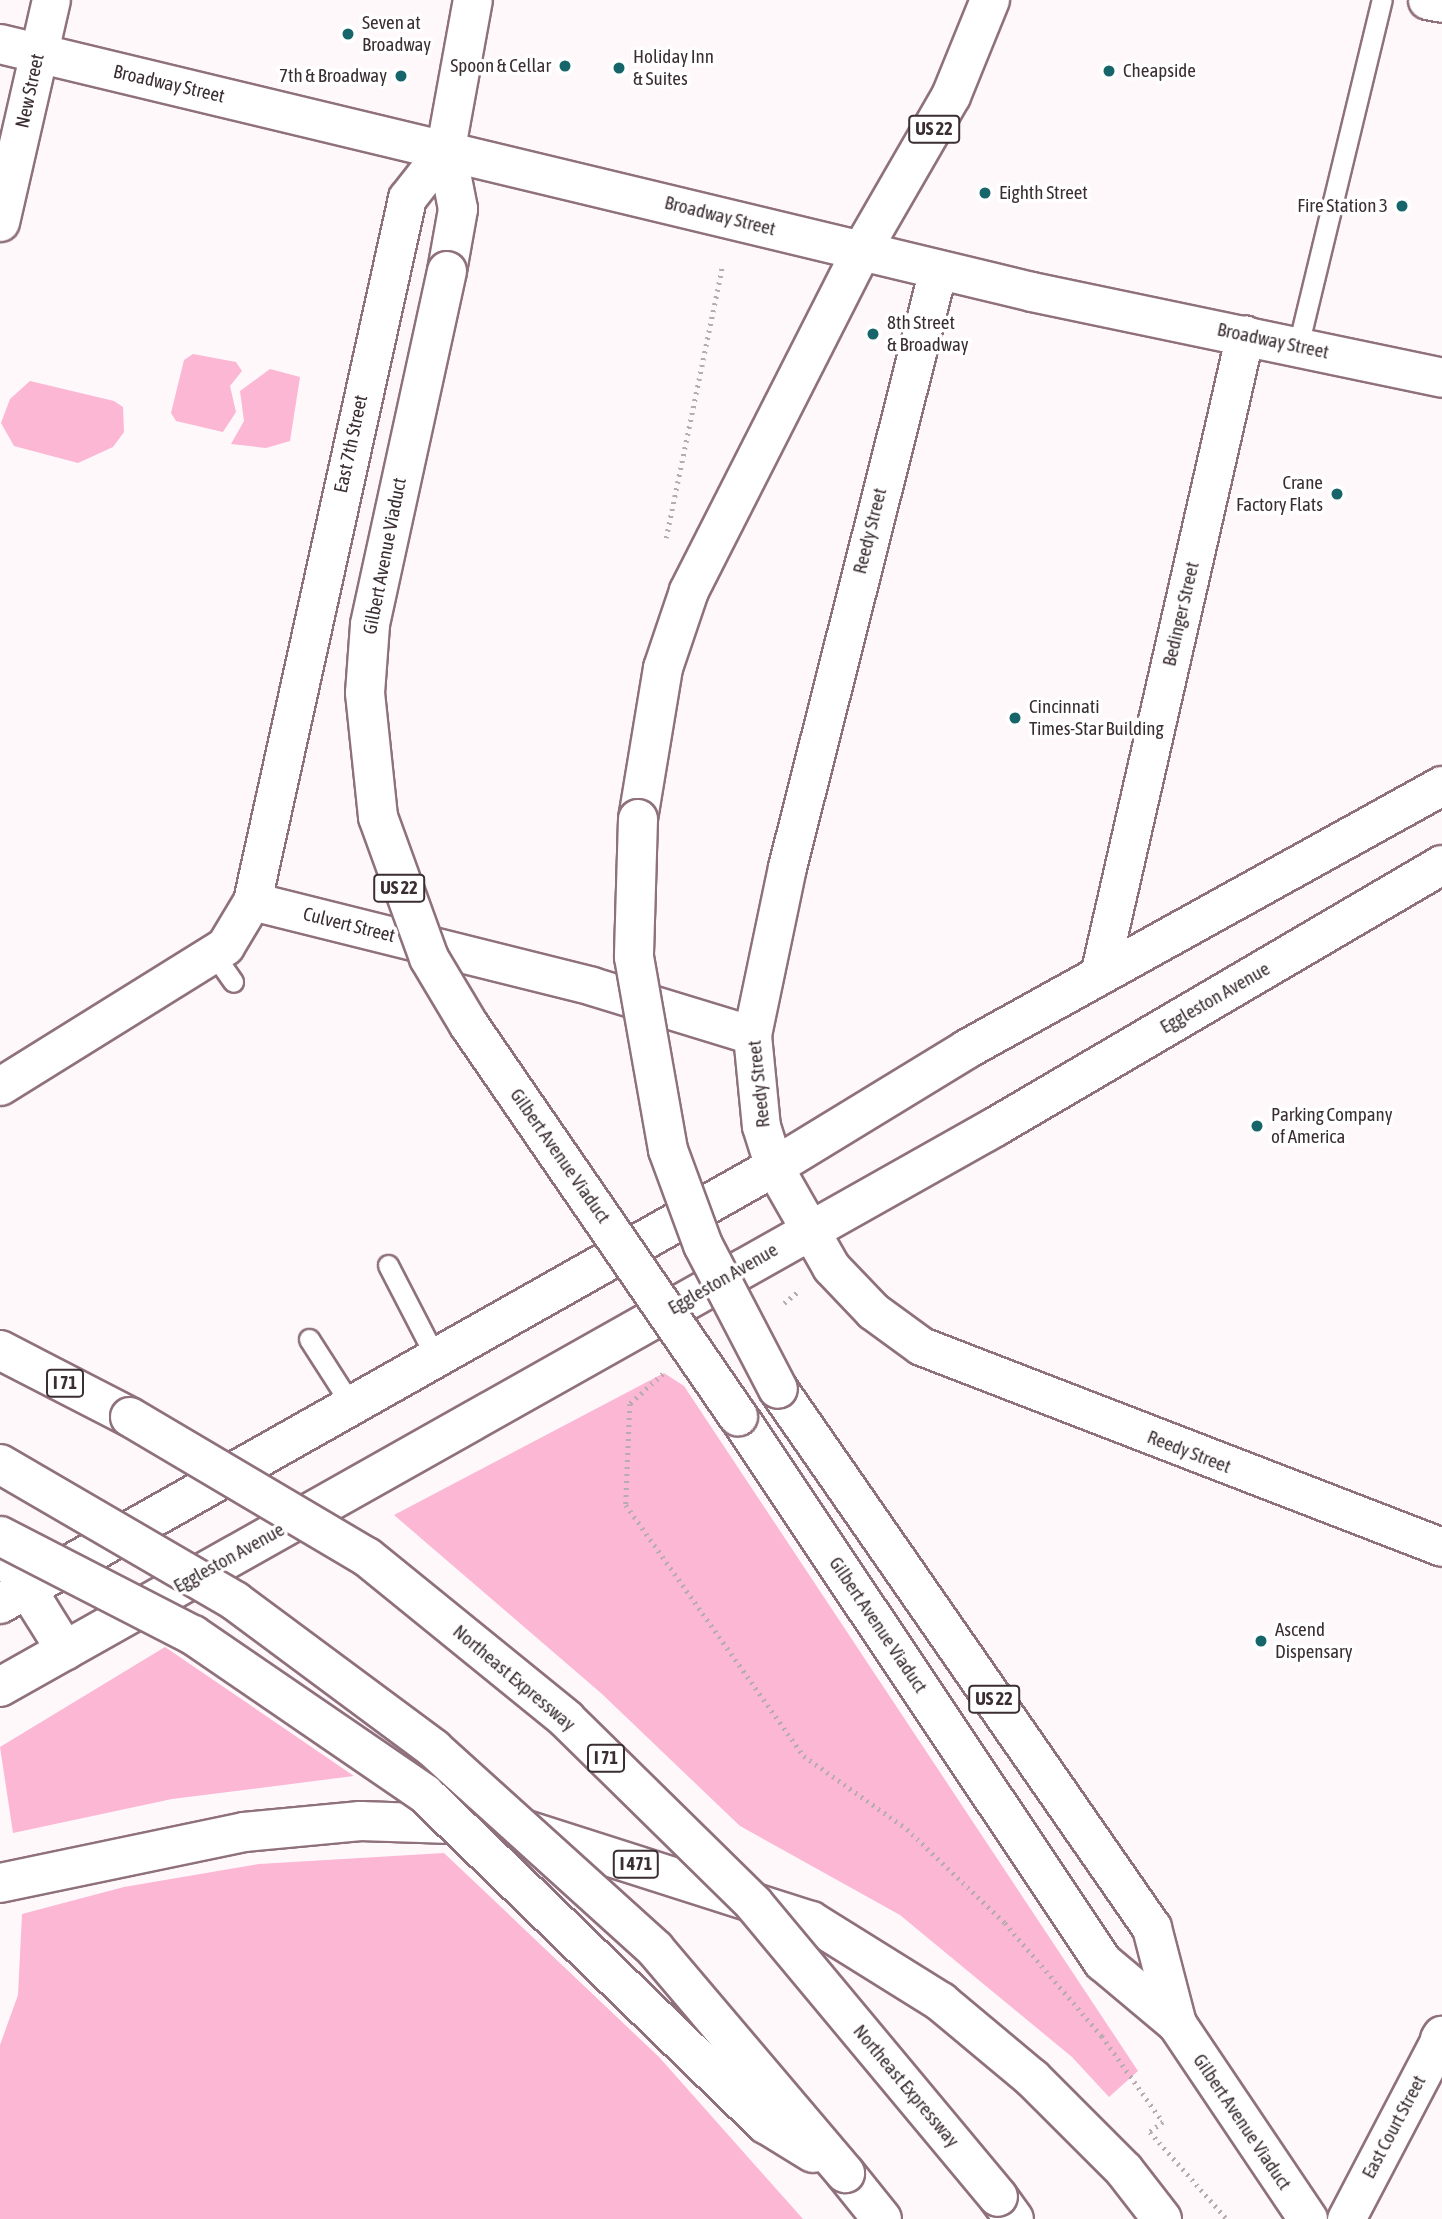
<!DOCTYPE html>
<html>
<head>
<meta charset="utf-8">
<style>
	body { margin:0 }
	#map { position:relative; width:1442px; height:2219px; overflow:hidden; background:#fff8fa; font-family:"Asap Condensed",sans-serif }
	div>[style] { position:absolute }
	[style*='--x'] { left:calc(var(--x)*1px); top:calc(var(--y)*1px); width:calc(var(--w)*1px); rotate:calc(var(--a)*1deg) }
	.green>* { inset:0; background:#fbb7d4 }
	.path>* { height:4.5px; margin-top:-2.25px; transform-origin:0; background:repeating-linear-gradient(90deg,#b6acaf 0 2px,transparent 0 7px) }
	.roads { filter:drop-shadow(2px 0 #8f717d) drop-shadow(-2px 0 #8f717d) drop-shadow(0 2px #8f717d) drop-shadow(0 -2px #8f717d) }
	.service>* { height:19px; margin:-9.5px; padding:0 9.5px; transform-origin:9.5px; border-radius:9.5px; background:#fff }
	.minor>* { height:37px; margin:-18.5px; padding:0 18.5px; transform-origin:18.5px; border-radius:18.5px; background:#fff }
	.tertiary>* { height:38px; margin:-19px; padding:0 19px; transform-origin:19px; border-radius:19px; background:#fff }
	.secondary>* { height:38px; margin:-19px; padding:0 19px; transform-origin:19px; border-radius:19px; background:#fff }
	.primary>* { height:38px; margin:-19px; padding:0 19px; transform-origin:19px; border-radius:19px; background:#fff }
	.motorway>* { height:38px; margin:-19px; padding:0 19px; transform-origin:19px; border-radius:19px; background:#fff }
	.bridges { filter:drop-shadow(2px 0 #8f717d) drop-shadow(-2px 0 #8f717d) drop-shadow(0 2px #8f717d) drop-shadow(0 -2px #8f717d) }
	.primary-bridge>* { height:38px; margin:-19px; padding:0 19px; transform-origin:19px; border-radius:19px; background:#fff }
	.motorway-bridge>* { height:38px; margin:-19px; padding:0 19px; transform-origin:19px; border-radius:19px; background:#fff }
	.dots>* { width:19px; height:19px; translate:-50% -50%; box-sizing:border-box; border:4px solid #fff; border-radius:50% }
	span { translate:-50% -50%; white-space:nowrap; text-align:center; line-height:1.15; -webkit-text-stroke:7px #fff; paint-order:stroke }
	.shield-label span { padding:2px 5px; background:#fff; border:2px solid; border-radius:5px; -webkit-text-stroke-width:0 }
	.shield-label { font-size:18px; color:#3b2e33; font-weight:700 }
	.poi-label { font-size:19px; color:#3b2e33 }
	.left { translate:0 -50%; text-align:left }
	.right { translate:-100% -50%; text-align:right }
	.street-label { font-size:19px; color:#3b2e33 }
</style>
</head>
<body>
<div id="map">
	<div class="green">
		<div style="clip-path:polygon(193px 354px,236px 362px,242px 371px,230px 386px,236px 412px,223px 432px,176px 421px,171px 413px,184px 360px)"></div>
		<div style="clip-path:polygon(270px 369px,300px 377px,290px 441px,266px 448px,231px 444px,244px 421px,240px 391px)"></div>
		<div style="clip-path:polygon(30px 381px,114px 401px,123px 407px,124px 432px,113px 447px,78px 463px,14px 446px,1px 423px,10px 399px)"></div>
		<div style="clip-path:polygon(664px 1373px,684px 1386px,1138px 2071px,1109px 2097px,1072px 2057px,900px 1915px,740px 1826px,602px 1694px,394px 1515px)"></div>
		<div style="clip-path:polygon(165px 1647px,354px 1776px,172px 1799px,13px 1833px,0 1747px)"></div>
		<div style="clip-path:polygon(444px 1853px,659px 2057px,803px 2219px,0 2219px,0 2045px,18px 1995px,22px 1914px,124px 1887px,259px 1864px)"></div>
	</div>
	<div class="path">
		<div style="--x:666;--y:538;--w:276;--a:-78.3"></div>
		<div style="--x:784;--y:1303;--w:21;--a:-39"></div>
		<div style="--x:663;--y:1374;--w:45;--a:137.7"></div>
		<div style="--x:630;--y:1404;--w:101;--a:92.3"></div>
		<div style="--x:626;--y:1505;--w:308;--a:54.7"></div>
		<div style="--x:804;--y:1756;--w:126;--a:35.3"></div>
		<div style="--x:907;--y:1829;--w:136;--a:43.8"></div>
		<div style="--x:1005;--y:1923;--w:149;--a:49.4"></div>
		<div style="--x:1102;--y:2036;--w:105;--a:54.7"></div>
		<div style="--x:1163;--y:2122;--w:16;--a:142"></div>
		<div style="--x:1150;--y:2132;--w:116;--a:48.5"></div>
	</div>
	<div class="roads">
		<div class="service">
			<div style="--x:1298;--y:346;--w:356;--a:-76.4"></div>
			<div style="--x:213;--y:953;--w:35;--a:55"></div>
			<div style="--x:388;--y:1265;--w:105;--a:62.7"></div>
			<div style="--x:309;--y:1339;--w:80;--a:57.3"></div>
		</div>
		<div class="minor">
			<div style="--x:1427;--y:0;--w:15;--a:11"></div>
			<div style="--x:0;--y:222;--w:228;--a:-77.1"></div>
			<div style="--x:938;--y:269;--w:617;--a:104.17"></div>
			<div style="--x:787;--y:867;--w:172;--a:101.8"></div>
			<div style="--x:752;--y:1035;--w:91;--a:84.4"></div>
			<div style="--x:761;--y:1126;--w:43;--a:72.4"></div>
			<div style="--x:774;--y:1167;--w:115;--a:60.3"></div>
			<div style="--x:831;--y:1267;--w:61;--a:46.3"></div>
			<div style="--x:873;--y:1311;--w:59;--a:36.1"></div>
			<div style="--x:921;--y:1346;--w:558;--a:21.1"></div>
			<div style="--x:252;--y:901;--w:350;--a:14"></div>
			<div style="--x:592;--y:986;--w:167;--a:17"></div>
			<div style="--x:1099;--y:975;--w:657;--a:-77.17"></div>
			<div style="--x:0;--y:1086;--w:265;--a:-31.9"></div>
			<div style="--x:225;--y:946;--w:52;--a:-59"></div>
			<div style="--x:252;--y:901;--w:720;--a:-77.57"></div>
			<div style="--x:407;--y:198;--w:63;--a:-52"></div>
			<div style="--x:0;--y:1546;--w:123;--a:58"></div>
			<div style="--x:1346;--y:2219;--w:203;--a:-62.4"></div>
		</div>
		<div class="tertiary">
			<div style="--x:1440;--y:2039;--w:4;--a:-56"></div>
		</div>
		<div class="secondary">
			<div style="--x:0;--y:44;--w:1061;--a:13.51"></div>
			<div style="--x:1032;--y:292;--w:419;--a:11.8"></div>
			<div style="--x:0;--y:1604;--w:889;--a:-29.45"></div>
			<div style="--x:774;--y:1167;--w:226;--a:-31.4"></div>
			<div style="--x:967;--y:1049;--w:543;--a:-28.97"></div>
			<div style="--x:0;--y:1687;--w:1142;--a:-29.37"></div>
			<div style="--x:995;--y:1127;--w:518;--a:-30.38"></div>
		</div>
		<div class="primary">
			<div style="--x:447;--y:271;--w:63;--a:-79.9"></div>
			<div style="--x:458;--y:209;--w:62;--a:-101.1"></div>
			<div style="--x:446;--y:148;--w:150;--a:-79.7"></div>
			<div style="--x:638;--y:819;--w:153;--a:-80.6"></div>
			<div style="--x:663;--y:668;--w:81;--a:-71.3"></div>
			<div style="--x:689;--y:591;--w:382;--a:-63.1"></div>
			<div style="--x:862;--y:250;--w:178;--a:-60"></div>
			<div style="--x:951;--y:96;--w:104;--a:-67.9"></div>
			<div style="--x:778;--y:1389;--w:656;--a:55.24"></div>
			<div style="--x:1152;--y:1928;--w:99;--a:75.4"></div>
			<div style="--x:738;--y:1416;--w:657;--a:56.24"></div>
			<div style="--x:1103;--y:1962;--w:97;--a:40"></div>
			<div style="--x:1177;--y:2024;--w:235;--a:56.1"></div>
		</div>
		<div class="motorway">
			<div style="--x:0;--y:1350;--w:146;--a:27.3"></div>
			<div style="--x:0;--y:1883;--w:249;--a:-11.8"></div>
			<div style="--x:244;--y:1832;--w:117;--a:-5.4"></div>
			<div style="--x:360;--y:1821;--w:153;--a:1.9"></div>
			<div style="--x:513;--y:1826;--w:313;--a:17.7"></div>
			<div style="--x:811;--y:1921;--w:153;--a:31.9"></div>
			<div style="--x:941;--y:2002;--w:119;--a:39.9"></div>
			<div style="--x:1032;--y:2078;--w:130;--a:45"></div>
			<div style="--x:1124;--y:2170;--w:62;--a:52.2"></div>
			<div style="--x:845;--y:2173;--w:59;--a:51.2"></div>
			<div style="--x:998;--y:2197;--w:27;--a:54"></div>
		</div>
	</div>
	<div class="bridges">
		<div class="primary-bridge">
			<div style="--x:447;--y:271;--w:362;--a:102.3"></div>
			<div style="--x:370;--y:625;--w:68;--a:94.2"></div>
			<div style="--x:365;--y:693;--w:125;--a:84"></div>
			<div style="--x:378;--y:817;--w:150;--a:70.1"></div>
			<div style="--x:429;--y:958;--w:78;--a:59.2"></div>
			<div style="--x:469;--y:1025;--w:475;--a:55.5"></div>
			<div style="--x:638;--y:819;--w:138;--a:91.7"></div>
			<div style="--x:634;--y:957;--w:196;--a:80"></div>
			<div style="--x:668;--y:1150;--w:101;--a:69.8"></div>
			<div style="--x:703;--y:1245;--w:162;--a:62.5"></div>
		</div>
		<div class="motorway-bridge">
			<div style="--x:130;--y:1417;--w:275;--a:30.6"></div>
			<div style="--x:367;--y:1557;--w:257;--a:39.1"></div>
			<div style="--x:566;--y:1719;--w:264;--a:44.5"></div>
			<div style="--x:754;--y:1904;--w:381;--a:50.2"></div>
			<div style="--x:0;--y:1464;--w:272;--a:30.2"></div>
			<div style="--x:235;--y:1601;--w:248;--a:36.6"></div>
			<div style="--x:434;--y:1749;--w:298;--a:42.1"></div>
			<div style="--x:655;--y:1949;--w:294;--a:49.7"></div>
			<div style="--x:0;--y:1536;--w:217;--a:27.2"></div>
			<div style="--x:193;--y:1635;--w:281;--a:34.4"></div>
			<div style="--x:425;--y:1794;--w:475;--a:44.1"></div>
			<div style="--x:766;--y:2124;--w:55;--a:31.7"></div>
		</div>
	</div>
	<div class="dots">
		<div style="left:348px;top:34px;background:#16656a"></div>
		<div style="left:565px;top:66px;background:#16656a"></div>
		<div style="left:619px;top:68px;background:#16656a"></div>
		<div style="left:1109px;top:71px;background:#16656a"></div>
		<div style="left:401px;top:76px;background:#16656a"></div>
		<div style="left:985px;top:193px;background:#16656a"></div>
		<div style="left:1402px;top:206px;background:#16656a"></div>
		<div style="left:873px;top:334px;background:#16656a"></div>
		<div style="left:1337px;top:494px;background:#16656a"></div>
		<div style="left:1015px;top:718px;background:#16656a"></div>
		<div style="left:1257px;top:1126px;background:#16656a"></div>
		<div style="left:1261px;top:1641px;background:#16656a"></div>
	</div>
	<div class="shield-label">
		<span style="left:934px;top:129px">US 22</span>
		<span style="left:399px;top:888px">US 22</span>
		<span style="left:65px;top:1383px">I 71</span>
		<span style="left:994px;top:1699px">US 22</span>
		<span style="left:606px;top:1758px">I 71</span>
		<span style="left:636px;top:1864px">I 471</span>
	</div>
	<div class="poi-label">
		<span class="left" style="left:362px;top:34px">Seven at<br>Broadway</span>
		<span class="left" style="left:633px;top:68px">Holiday Inn<br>&amp; Suites</span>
		<span class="right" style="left:551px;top:66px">Spoon &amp; Cellar</span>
		<span class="left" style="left:1123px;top:71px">Cheapside</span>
		<span class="right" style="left:387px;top:76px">7th &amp; Broadway</span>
		<span class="left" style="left:999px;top:193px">Eighth Street</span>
		<span class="right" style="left:1388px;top:206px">Fire Station 3</span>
		<span class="left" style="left:887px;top:334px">8th Street<br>&amp; Broadway</span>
		<span class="right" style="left:1323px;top:494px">Crane<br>Factory Flats</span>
		<span class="left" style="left:1029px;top:718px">Cincinnati<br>Times-Star Building</span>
		<span class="left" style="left:1271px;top:1126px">Parking Company<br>of America</span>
		<span class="left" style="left:1275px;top:1641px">Ascend<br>Dispensary</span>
	</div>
	<div class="street-label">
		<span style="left:169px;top:84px;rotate:13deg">Broadway Street</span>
		<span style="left:30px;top:91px;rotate:-78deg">New Street</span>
		<span style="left:720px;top:216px;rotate:14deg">Broadway Street</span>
		<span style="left:1273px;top:341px;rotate:12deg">Broadway Street</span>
		<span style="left:351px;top:444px;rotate:-78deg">East 7th Street</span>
		<span style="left:870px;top:531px;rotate:-76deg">Reedy Street</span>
		<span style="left:385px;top:556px;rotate:-79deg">Gilbert Avenue Viaduct</span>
		<span style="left:1181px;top:614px;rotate:-77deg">Bedinger Street</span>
		<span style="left:349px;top:925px;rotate:14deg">Culvert Street</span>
		<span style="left:1215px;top:998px;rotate:-30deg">Eggleston Avenue</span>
		<span style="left:759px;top:1084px;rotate:-96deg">Reedy Street</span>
		<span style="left:560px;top:1156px;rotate:55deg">Gilbert Avenue Viaduct</span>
		<span style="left:723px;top:1279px;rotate:-30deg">Eggleston Avenue</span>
		<span style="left:1189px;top:1452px;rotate:21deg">Reedy Street</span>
		<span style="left:229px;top:1558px;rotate:-29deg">Eggleston Avenue</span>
		<span style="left:878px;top:1625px;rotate:56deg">Gilbert Avenue Viaduct</span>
		<span style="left:514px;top:1678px;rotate:40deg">Northeast Expressway</span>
		<span style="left:906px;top:2086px;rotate:50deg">Northeast Expressway</span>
		<span style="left:1242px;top:2122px;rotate:56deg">Gilbert Avenue Viaduct</span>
		<span style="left:1394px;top:2127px;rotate:-62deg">East Court Street</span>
	</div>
</div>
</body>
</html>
